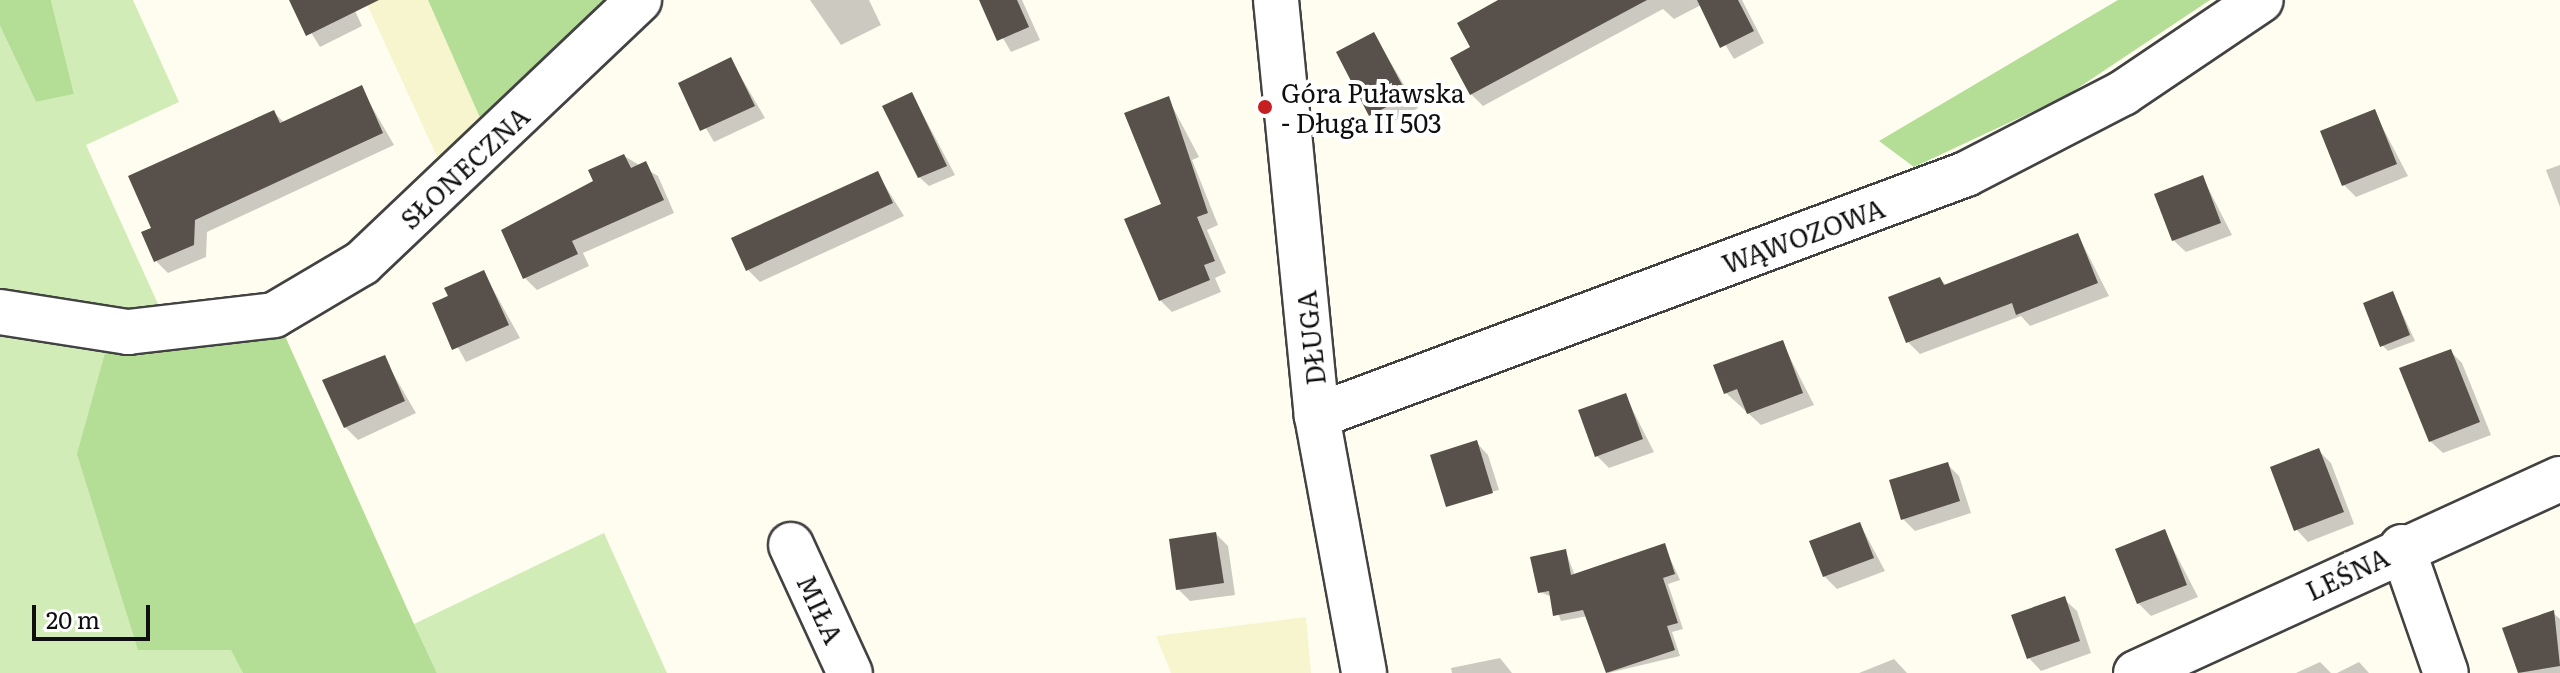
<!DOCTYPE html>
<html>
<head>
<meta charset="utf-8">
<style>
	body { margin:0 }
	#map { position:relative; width:2560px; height:673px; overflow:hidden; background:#fffdf0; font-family:Literata,serif }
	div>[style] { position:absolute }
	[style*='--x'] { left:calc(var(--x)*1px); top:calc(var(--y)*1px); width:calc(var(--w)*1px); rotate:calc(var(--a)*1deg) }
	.farmland>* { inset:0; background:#f7f5ce }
	.green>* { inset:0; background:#d1ecb7 }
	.forest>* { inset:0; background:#b4dd96 }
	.shadow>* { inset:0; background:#0003 }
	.building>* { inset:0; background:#58504a }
	.roads { filter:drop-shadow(2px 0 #424242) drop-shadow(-2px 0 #424242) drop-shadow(0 2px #424242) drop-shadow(0 -2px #424242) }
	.street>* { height:44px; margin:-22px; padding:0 22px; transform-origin:22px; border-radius:22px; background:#fff }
	.dots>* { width:22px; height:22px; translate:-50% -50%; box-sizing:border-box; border:4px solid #fff; border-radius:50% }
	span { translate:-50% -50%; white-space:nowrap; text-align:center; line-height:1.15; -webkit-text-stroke:8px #fff; paint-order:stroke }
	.poi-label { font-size:26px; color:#0f0f0f }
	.left { translate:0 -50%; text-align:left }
	.street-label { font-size:26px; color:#0f0f0f }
	.scale { position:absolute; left:32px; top:605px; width:118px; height:36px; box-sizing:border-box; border:4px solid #0f0f0f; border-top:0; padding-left:10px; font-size:24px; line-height:28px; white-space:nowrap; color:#0f0f0f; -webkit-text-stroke:6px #fff; paint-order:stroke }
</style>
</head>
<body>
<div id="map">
	<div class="farmland">
		<div style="clip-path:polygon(365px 0,428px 0,485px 129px,444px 172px)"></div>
		<div style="clip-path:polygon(1306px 617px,1311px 673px,1171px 673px,1156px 636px)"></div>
	</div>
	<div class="green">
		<div style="clip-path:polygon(51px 0,133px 0,179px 102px,86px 145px,163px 315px,0 299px,0 26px,36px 102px,74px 94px)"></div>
		<div style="clip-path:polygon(0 336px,107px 346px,243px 673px,0 673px)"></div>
		<div style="clip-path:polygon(604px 533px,667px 673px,437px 673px,414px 624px)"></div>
	</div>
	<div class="forest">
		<div style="clip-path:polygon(0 0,51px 0,74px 94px,36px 102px,0 26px)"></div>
		<div style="clip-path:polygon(428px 0,608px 0,485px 129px)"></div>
		<div style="clip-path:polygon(2118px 0,2210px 0,2066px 96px,1914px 167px,1879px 141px)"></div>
		<div style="clip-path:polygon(281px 327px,414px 624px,437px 673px,243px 673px,231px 650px,138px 650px,77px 454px,107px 346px)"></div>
	</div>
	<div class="shadow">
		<div style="clip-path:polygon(291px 0,350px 0,362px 26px,320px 47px)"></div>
		<div style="clip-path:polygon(810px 0,869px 0,881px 25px,841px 45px)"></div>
		<div style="clip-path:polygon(981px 0,1022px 0,1040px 40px,1011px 52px)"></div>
		<div style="clip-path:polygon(1501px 0,1742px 0,1764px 43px,1734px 59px,1701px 5px,1674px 19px,1663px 9px,1483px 106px,1471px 94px,1473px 48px)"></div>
		<div style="clip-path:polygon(1374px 35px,1418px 108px,1383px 127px,1371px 115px)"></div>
		<div style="clip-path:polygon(731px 60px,765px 118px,714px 142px,680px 84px)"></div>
		<div style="clip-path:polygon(361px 88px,394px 145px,207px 232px,206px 257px,168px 273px,156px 261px,154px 229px,274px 113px,285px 123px)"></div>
		<div style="clip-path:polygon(912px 94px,955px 175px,929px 186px,919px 177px)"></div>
		<div style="clip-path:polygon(1168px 98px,1199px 157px,1192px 160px,1218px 225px,1207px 230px,1226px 273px,1215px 278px,1221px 292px,1172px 312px,1160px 300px)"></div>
		<div style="clip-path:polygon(2374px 111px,2408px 176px,2356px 197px,2344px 185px)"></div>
		<div style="clip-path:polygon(624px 156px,658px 176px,674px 213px,583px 253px,589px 266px,537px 290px,525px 278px)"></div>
		<div style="clip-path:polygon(2560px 165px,2560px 207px,2546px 170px)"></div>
		<div style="clip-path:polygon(877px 173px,904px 216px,760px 282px,748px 270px)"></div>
		<div style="clip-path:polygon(2203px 178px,2232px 235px,2186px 252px,2173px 240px)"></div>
		<div style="clip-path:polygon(2078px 235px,2109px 296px,2030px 326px,2021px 316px,1920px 354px,1908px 342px,1940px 279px,1947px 286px)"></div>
		<div style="clip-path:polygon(484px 273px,520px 338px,466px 362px,434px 304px)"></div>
		<div style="clip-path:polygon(2393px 293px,2415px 341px,2388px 351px,2382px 345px)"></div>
		<div style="clip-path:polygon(1782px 342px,1814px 405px,1761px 425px,1726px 393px)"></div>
		<div style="clip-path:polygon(2450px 351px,2462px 363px,2491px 435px,2443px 453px,2430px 441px)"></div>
		<div style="clip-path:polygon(384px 358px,416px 413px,358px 440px,345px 427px)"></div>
		<div style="clip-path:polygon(1625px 395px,1654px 452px,1609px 468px,1597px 456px)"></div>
		<div style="clip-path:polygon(1476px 442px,1488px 455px,1499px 490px,1455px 501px)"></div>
		<div style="clip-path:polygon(2319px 451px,2331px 463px,2354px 524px,2308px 542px,2296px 529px)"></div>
		<div style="clip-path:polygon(1947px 464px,1959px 476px,1971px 513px,1915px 531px,1903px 519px)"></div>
		<div style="clip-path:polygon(1860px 524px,1885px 571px,1837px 589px,1824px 576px)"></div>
		<div style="clip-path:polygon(2164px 531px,2198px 597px,2151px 616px,2138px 603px)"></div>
		<div style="clip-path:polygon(1216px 534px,1228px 546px,1235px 595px,1190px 601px,1178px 589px)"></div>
		<div style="clip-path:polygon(1664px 545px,1680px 580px,1668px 584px,1683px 629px,1672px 632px,1680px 656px,1608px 673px,1588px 616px,1561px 621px,1552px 597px,1540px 592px,1566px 552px,1575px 576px)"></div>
		<div style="clip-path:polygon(2064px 599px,2077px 611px,2091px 653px,2041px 671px,2029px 658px)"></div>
		<div style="clip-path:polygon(2553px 613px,2560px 619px,2560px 673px,2520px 673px,2504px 629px)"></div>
		<div style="clip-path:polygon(1500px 658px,1512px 673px,1452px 673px,1451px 668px)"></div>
		<div style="clip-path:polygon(1894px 659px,1907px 673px,1859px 673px)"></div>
		<div style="clip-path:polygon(2320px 662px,2331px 673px,2296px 673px)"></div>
		<div style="clip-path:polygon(2359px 662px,2369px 673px,2337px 673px)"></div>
	</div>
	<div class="building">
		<div style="clip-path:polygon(289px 0,379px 0,306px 36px)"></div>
		<div style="clip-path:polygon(979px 0,1017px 0,1029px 27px,997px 41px)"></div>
		<div style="clip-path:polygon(1498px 0,1647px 0,1470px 95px,1450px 58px,1470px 47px,1457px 23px)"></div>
		<div style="clip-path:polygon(1697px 0,1738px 0,1754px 31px,1720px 48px)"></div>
		<div style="clip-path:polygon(1374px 32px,1408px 96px,1369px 116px,1336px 52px)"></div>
		<div style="clip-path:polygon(731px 57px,755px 106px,700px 131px,678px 83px)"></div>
		<div style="clip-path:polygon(362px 85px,383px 133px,195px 220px,194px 245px,154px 262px,141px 232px,151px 228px,128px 176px,274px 110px,280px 123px)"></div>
		<div style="clip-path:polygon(912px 92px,947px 166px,918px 178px,882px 106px)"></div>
		<div style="clip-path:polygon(1169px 96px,1208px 213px,1197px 217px,1215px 261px,1204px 265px,1210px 280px,1159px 301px,1124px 219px,1161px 204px,1124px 113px)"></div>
		<div style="clip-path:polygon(2375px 109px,2397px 164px,2342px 186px,2320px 131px)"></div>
		<div style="clip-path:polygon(624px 154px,631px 168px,646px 161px,664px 200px,572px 241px,578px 254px,523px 279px,501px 230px,593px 181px,588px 170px)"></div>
		<div style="clip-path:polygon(878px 171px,893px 203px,746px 271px,731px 238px)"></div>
		<div style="clip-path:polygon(2203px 175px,2221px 223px,2172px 241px,2154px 194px)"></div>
		<div style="clip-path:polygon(2078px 233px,2098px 283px,2016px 315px,2012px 303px,1906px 343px,1888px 297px,1940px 277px,1944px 285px)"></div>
		<div style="clip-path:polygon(484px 270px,509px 325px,452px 350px,432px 303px,448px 296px,444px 288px)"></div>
		<div style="clip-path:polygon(2393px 291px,2410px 335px,2380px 347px,2363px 303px)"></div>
		<div style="clip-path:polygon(1783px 340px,1803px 393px,1747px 414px,1737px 389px,1724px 394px,1713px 365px)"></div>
		<div style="clip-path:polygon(2451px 349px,2480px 422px,2429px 442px,2399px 368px)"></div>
		<div style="clip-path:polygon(385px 355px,405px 401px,344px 428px,322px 380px)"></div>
		<div style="clip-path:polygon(1626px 393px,1643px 439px,1595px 457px,1578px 410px)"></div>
		<div style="clip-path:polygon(1477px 440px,1493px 493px,1446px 507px,1430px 455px)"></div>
		<div style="clip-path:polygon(2319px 448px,2344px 512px,2294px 531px,2270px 467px)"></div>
		<div style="clip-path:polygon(1948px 462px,1960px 501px,1901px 520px,1889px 480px)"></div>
		<div style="clip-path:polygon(1860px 522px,1874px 558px,1823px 577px,1809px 541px)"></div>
		<div style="clip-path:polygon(2165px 529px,2187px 585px,2137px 604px,2115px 549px)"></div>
		<div style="clip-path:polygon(1216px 532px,1224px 583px,1176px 590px,1169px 539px)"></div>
		<div style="clip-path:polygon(1665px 543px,1675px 574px,1663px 578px,1678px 623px,1667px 626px,1675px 650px,1606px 673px,1583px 610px,1553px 616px,1549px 591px,1538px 593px,1530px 557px,1566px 549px,1571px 575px)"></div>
		<div style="clip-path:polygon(2065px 596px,2080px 641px,2027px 659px,2011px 615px)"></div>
		<div style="clip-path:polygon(2554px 610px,2560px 666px,2518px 673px,2502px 628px)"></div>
	</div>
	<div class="roads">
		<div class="street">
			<div style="--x:1276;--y:0;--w:418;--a:84.4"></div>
			<div style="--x:1317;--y:416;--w:261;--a:79.6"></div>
			<div style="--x:0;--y:312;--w:130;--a:8.9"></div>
			<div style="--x:128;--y:332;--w:147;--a:-6.6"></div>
			<div style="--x:274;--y:315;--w:102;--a:-30.6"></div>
			<div style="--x:362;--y:263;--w:382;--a:-43.5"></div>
			<div style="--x:1317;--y:416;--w:693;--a:-20.45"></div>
			<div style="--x:1966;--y:174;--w:177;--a:-27.3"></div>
			<div style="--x:2123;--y:93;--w:166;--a:-34"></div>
			<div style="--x:791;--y:545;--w:141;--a:65.3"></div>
			<div style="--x:2402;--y:547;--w:133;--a:70.8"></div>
			<div style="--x:2136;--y:673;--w:466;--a:-24.6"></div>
		</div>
	</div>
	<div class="dots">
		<div style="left:1265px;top:107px;background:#c61f21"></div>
	</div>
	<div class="poi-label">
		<span class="left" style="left:1281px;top:107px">Góra Puławska<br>- Długa II 503</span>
	</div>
	<div class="street-label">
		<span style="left:464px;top:167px;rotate:-43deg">SŁONECZNA</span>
		<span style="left:1803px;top:235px;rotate:-20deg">WĄWOZOWA</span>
		<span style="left:1310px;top:338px;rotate:-96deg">DŁUGA</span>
		<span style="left:2347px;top:573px;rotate:-25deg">LEŚNA</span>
		<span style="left:821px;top:609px;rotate:65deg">MIŁA</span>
	</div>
	<div class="scale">20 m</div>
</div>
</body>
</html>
